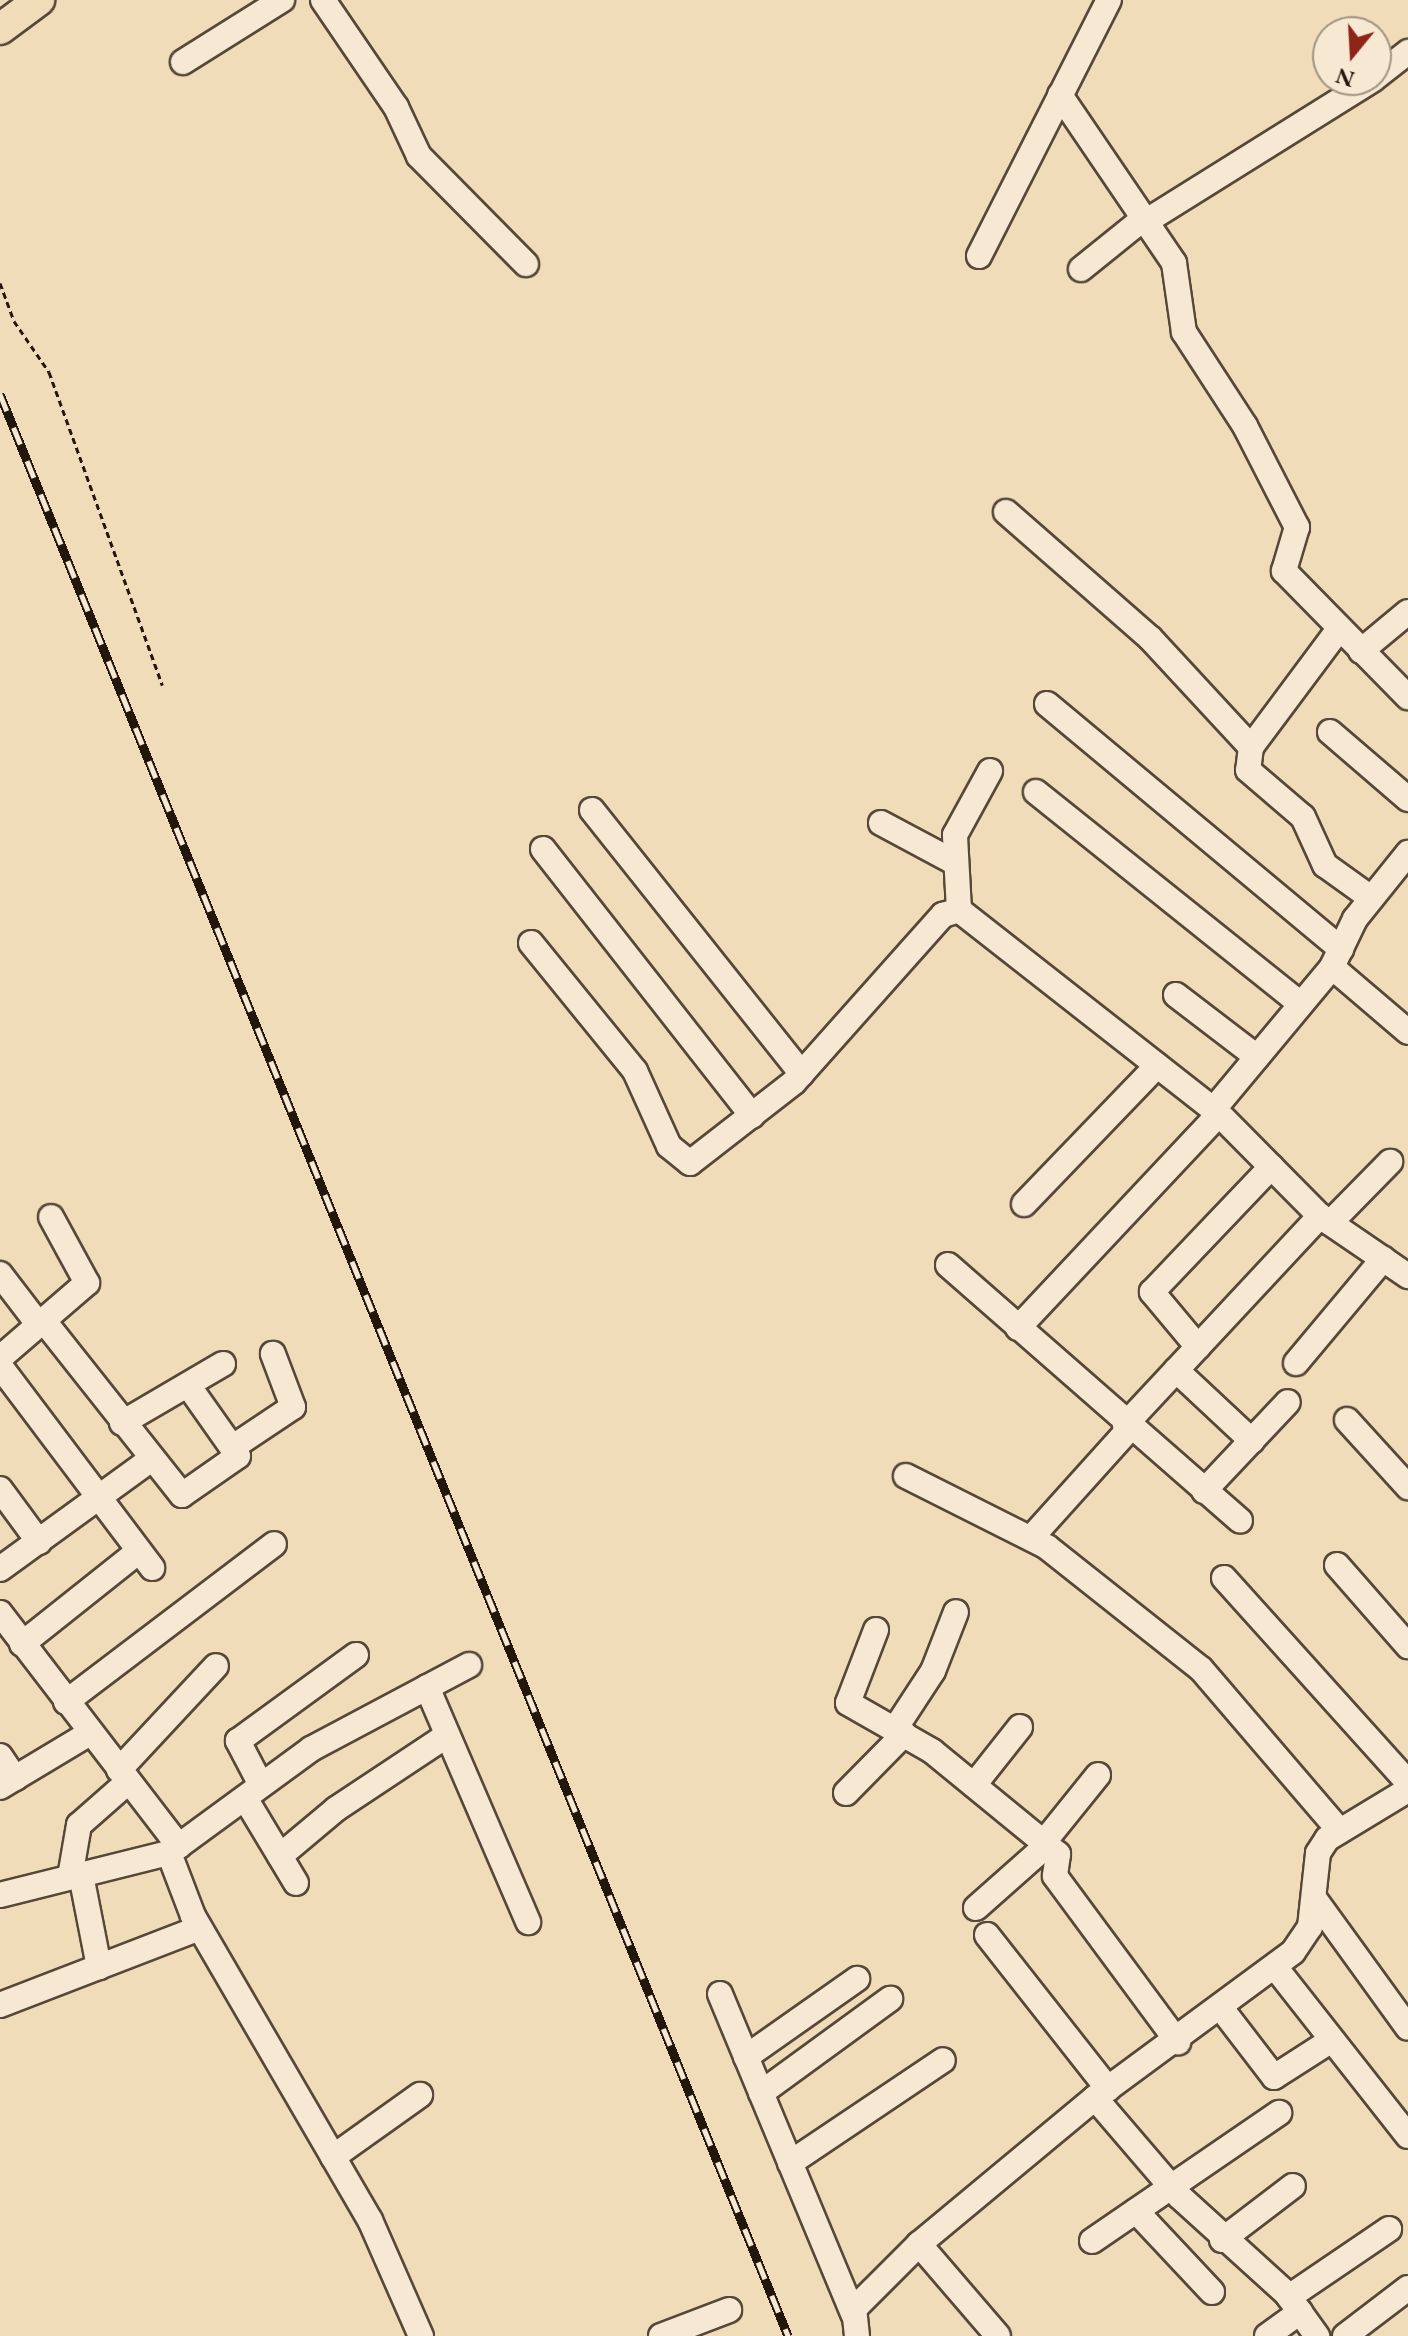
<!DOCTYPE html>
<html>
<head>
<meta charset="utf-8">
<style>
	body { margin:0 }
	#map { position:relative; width:1408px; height:2336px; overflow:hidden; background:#f1dcba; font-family:"EB Garamond",serif }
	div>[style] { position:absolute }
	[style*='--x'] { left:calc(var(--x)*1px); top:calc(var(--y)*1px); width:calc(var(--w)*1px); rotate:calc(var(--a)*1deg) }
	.path>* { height:3px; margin-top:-1.5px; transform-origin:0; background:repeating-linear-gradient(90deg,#23160d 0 6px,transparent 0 10px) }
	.roads { filter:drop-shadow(2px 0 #564838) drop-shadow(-2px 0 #564838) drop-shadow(0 2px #564838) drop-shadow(0 -2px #564838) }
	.minor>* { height:24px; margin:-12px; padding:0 12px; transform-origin:12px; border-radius:12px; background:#f6e8d2 }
	.major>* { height:30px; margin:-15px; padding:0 15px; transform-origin:15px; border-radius:15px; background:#f1dcba }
	.rail>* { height:9px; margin-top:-4.5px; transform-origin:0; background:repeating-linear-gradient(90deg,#f6e8d2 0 18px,#23160d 0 36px); box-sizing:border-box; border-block:2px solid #23160d }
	span { translate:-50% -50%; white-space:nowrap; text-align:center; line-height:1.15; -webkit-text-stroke:6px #f6e8d2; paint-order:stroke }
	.north { position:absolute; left:1312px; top:16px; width:80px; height:80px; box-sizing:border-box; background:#f6e8d2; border:2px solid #a29483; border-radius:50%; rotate:198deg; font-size:22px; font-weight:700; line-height:32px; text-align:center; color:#23160d }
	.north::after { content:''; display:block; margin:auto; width:28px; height:36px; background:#8f2418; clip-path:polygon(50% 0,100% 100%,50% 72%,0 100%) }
</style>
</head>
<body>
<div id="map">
	<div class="path">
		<div style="--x:0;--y:283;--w:40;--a:69.8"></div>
		<div style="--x:14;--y:321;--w:62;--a:55.5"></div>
		<div style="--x:49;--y:372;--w:333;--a:70.1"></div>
	</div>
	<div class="roads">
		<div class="minor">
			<div style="--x:323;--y:0;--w:130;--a:55.7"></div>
			<div style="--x:396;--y:107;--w:54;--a:64.9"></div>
			<div style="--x:419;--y:156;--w:152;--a:45.3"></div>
			<div style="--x:183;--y:62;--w:117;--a:-32.1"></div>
			<div style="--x:1376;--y:77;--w:41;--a:-38"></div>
			<div style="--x:1060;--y:95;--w:203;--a:55.8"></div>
			<div style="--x:1174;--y:263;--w:70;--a:81.8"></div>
			<div style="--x:1184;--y:332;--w:112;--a:57"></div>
			<div style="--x:1245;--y:426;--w:114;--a:62.8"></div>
			<div style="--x:1297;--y:527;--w:46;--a:106.5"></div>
			<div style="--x:1284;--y:571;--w:177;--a:45.5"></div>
			<div style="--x:1145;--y:222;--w:268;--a:-32"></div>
			<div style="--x:979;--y:256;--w:287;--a:-63.1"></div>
			<div style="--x:1081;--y:269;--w:80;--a:-38.9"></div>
			<div style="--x:1006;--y:512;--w:191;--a:41.2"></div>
			<div style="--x:1150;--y:638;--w:149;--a:47.2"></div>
			<div style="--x:1339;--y:629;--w:147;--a:126.7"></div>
			<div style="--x:1251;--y:747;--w:23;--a:97"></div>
			<div style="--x:1248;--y:770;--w:72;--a:40.5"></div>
			<div style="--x:1303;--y:817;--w:53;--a:65.4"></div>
			<div style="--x:1325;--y:865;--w:57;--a:35.7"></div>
			<div style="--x:1361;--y:651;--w:61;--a:-39.7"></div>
			<div style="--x:1047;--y:704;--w:383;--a:39.8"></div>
			<div style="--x:1330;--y:732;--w:103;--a:40.7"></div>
			<div style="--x:1036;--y:792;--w:339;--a:38.7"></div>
			<div style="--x:592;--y:810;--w:337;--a:51.5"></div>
			<div style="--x:881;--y:823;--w:83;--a:28.1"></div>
			<div style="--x:543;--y:849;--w:339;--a:51.9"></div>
			<div style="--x:959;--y:910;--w:75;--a:-93.1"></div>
			<div style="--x:955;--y:835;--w:73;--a:-61.3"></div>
			<div style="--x:531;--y:943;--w:165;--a:50.9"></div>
			<div style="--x:635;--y:1071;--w:82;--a:65.6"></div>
			<div style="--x:669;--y:1146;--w:27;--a:39"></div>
			<div style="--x:690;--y:1163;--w:132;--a:-37.9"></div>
			<div style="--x:794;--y:1082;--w:224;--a:-48.3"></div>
			<div style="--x:943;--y:915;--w:17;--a:-17"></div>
			<div style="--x:959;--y:910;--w:330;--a:38.1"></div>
			<div style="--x:1219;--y:1114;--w:144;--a:45.3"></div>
			<div style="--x:1320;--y:1216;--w:107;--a:34.3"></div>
			<div style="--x:1332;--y:967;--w:100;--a:40.5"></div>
			<div style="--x:1176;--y:995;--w:102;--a:37.4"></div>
			<div style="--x:1213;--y:1110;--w:186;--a:-50.2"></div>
			<div style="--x:1332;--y:967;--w:53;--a:-64.4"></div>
			<div style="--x:1355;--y:919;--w:85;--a:-51.2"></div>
			<div style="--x:1024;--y:1204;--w:192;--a:-46.1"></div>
			<div style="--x:1330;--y:1223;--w:86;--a:-45.5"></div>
			<div style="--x:948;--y:1265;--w:388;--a:41.2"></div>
			<div style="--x:0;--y:1274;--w:64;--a:52.6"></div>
			<div style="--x:44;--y:1321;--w:222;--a:51.6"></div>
			<div style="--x:182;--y:1495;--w:68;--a:-34.9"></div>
			<div style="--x:238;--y:1456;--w:87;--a:-125.2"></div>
			<div style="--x:1018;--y:1328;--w:294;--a:-46.8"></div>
			<div style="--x:1198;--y:1347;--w:72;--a:-129.9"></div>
			<div style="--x:1152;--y:1292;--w:173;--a:-46.4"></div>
			<div style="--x:0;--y:1358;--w:115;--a:-40.8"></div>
			<div style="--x:87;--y:1283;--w:75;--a:-118.6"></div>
			<div style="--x:1296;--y:1363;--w:136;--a:-50.1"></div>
			<div style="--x:0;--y:1366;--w:253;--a:53"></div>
			<div style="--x:1176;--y:1370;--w:104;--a:43.1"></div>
			<div style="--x:1347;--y:1420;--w:91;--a:47.7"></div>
			<div style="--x:122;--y:1423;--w:117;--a:-30.3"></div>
			<div style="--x:1125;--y:1425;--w:286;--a:-47"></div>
			<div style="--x:233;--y:1447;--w:72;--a:-33.7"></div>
			<div style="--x:293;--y:1407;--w:57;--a:-110.7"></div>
			<div style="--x:906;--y:1476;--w:158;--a:26.7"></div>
			<div style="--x:1047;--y:1547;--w:196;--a:38.4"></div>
			<div style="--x:1201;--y:1669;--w:213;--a:49.4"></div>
			<div style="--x:0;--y:1489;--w:66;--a:53.7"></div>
			<div style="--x:1204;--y:1491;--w:122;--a:-46.7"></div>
			<div style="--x:1031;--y:1538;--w:147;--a:-48"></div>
			<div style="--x:1337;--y:1565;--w:108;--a:48.8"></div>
			<div style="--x:0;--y:1569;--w:185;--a:-36"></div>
			<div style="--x:1224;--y:1578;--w:275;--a:48"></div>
			<div style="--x:0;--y:1613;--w:294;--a:52.5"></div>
			<div style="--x:876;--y:1630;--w:78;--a:111"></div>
			<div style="--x:848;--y:1703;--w:97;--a:29.7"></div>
			<div style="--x:932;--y:1751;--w:163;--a:39.3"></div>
			<div style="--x:1058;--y:1854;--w:22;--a:98"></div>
			<div style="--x:1055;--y:1876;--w:207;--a:53.5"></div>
			<div style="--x:22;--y:1644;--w:149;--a:-38.5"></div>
			<div style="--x:427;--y:1687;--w:256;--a:66.7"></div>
			<div style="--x:66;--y:1702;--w:261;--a:-37.2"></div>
			<div style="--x:895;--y:1729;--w:69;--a:-56.8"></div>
			<div style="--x:933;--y:1671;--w:63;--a:-68.7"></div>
			<div style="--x:0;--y:1756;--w:27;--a:56"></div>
			<div style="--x:119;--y:1770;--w:142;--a:-47"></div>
			<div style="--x:261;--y:1785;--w:50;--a:-117.6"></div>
			<div style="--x:238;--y:1741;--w:146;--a:-36.1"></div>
			<div style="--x:974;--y:1785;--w:74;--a:-51.6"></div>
			<div style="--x:0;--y:1787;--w:105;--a:-31"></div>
			<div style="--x:846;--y:1793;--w:83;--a:-45.5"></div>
			<div style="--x:245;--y:1798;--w:99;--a:59"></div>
			<div style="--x:1044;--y:1842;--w:86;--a:-51.1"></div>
			<div style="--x:169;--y:1853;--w:67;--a:69.1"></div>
			<div style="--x:193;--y:1916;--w:352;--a:59.8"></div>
			<div style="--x:370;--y:2220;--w:127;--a:66.3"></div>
			<div style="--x:280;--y:1856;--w:73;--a:-40"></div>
			<div style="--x:336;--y:1809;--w:128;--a:-33.6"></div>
			<div style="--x:81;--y:1875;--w:94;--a:78.9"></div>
			<div style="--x:70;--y:1877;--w:53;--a:-80.2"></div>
			<div style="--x:79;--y:1825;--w:65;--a:-41.3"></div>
			<div style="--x:0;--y:1895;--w:174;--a:-14"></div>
			<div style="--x:169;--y:1853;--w:176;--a:-36.2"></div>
			<div style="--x:311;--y:1749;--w:179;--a:-28"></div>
			<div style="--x:1314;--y:1898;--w:160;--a:54.1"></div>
			<div style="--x:976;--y:1908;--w:95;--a:-41.6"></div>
			<div style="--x:987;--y:1935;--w:196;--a:51.8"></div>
			<div style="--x:1275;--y:1967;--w:215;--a:51.8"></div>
			<div style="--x:720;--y:1994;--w:347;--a:67.4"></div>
			<div style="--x:0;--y:2005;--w:214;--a:-21.1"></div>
			<div style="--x:1221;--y:2008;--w:87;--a:52.5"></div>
			<div style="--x:1274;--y:2077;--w:67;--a:-32.7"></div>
			<div style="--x:746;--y:2057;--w:136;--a:-35.1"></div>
			<div style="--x:761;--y:2093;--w:160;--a:-36.1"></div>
			<div style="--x:1095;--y:2098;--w:129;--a:49.4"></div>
			<div style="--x:1179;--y:2196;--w:146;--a:42.2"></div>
			<div style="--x:1287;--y:2294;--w:52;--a:54.5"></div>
			<div style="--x:333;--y:2157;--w:107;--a:-35.5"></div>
			<div style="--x:790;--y:2163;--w:184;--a:-33.9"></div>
			<div style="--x:1136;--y:2211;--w:111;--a:46.8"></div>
			<div style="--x:1222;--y:2240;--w:89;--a:-37.3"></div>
			<div style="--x:1092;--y:2241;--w:227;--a:-34.4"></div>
			<div style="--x:919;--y:2244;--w:121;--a:49.3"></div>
			<div style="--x:1289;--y:2297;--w:121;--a:-34.2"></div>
			<div style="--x:661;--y:2336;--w:73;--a:-20.9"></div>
			<div style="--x:857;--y:2336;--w:27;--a:-96"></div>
			<div style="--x:854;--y:2309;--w:92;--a:-45"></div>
			<div style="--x:919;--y:2244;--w:229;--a:-39.7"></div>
			<div style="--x:1095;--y:2098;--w:246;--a:-36.4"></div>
			<div style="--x:1293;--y:1952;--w:30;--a:-56"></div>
			<div style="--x:1310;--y:1927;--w:74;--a:-83.8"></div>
			<div style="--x:1318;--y:1853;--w:17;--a:-57"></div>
			<div style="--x:1327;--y:1839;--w:95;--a:-31.2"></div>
			<div style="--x:1267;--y:2336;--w:41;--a:-36"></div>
			<div style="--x:1345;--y:2336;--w:79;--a:-37.3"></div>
		</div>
		<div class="major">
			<div style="--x:0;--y:29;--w:49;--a:-36.6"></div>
		</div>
	</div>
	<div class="rail">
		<div style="--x:0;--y:394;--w:2096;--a:67.91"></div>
	</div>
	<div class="north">N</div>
</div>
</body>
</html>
